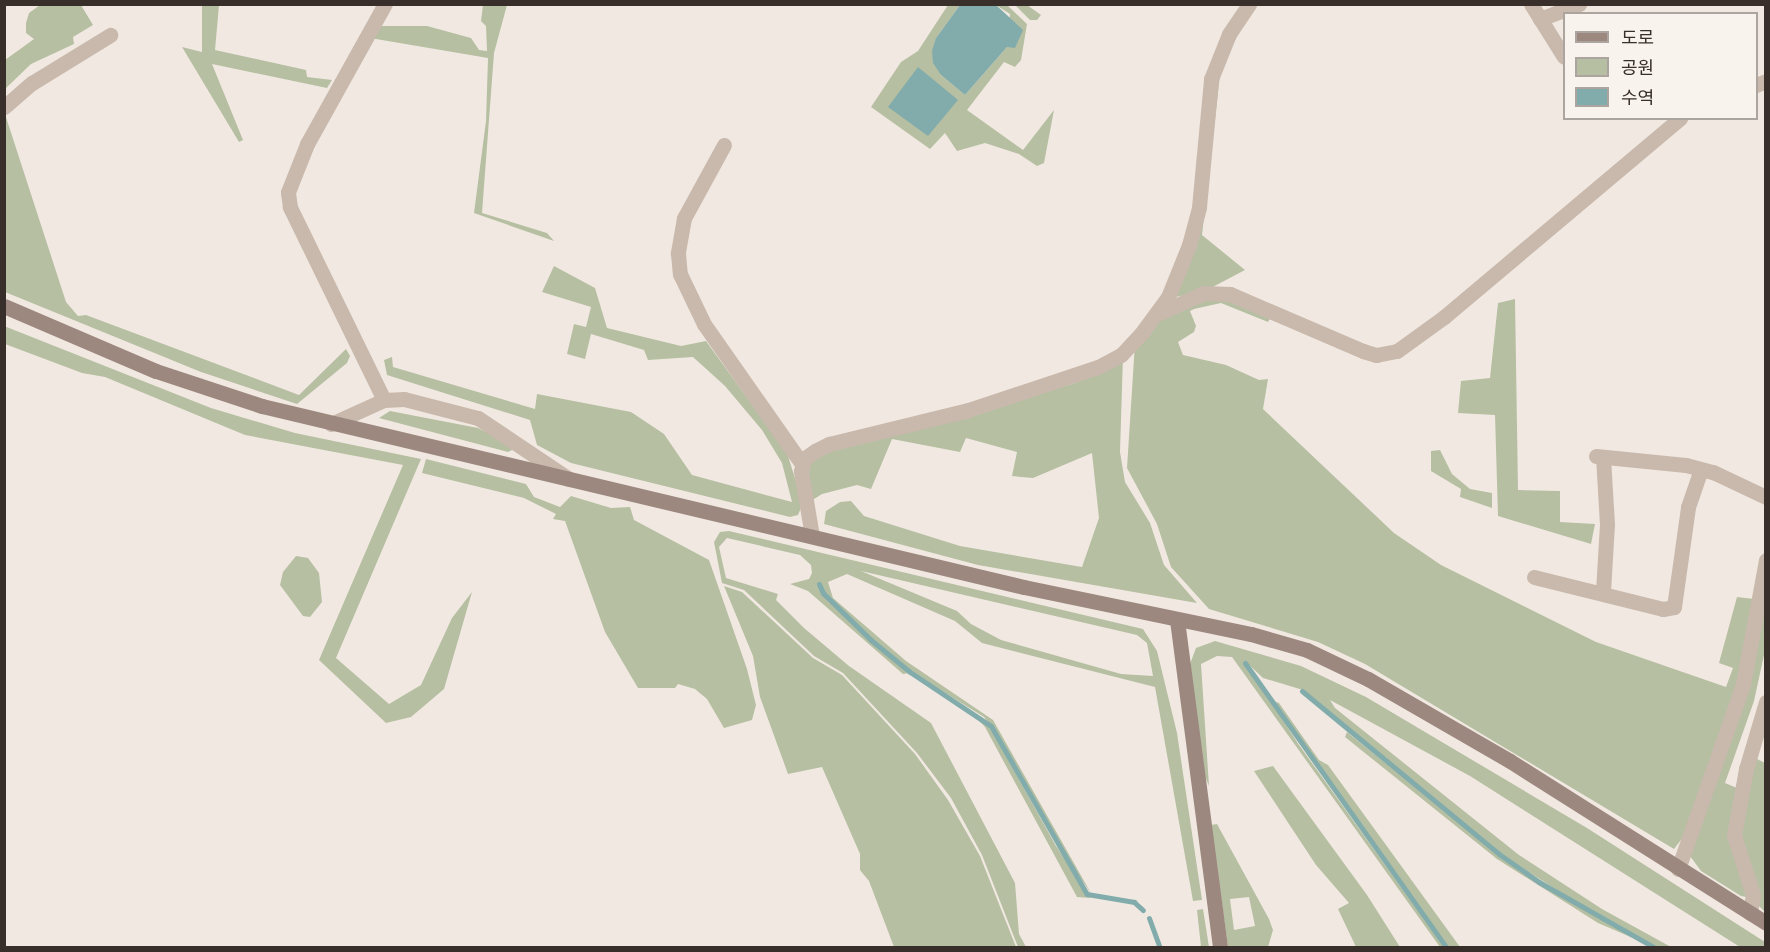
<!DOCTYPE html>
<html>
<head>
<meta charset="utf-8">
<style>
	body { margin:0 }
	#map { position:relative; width:1770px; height:952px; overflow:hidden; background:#f1e9e1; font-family:Overpass,"Noto Sans KR",sans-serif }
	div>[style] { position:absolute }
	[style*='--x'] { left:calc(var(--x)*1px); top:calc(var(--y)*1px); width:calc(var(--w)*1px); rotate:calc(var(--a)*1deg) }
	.green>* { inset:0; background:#b6bfa2 }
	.water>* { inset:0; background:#82acac }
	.stream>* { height:5px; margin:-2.5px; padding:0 2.5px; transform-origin:2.5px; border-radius:2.5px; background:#82acac }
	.street>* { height:15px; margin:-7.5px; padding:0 7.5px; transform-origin:7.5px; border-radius:7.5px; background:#c9b9ad }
	.secondary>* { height:15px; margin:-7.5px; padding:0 7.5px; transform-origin:7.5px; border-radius:7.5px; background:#9c887f }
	span { translate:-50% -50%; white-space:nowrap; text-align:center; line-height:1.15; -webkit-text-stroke:5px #f9f3ed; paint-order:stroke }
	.frame { position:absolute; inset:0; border:6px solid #382f2b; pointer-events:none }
	.legend { position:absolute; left:1563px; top:12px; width:195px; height:108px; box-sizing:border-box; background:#f9f3ed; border:2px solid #aca59f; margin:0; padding:8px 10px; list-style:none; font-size:18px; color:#382f2b }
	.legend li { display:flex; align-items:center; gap:12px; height:30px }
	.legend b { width:30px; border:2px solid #aca59f }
</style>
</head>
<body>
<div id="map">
	<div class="green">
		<div style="clip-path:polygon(1006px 4px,1027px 24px,1021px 60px,1015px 67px,1004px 62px,967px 110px,1023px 150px,1054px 110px,1044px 163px,1037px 166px,1019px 154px,985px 143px,957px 151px,945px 133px,930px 149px,871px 107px,901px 62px,918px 51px,948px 5px,960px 5px,936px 38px,941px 75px,965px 95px,1007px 47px,1010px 14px,996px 5px)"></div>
		<div style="clip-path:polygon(40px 5px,81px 5px,93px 25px,73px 37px,74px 44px,31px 64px,5px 89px,5px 60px,34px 39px,26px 33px,26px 23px,29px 13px)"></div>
		<div style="clip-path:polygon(202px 5px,219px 5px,215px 50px,306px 70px,307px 77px,332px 80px,327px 88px,212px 64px,243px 140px,239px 142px,182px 47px,202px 52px)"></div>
		<div style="clip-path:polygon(483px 5px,507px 5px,494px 53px,482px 213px,547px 233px,554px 241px,474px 213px,486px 121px,488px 58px,370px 38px,377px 26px,427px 26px,471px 38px,479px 50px,487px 51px,486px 26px,481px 21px)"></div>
		<div style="clip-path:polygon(1015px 5px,1027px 5px,1041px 15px,1037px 20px,1030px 20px)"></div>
		<div style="clip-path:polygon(1233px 36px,1236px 39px,1227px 51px,1220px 75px,1202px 235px,1245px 270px,1207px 290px,1171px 298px,1190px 255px,1216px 74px)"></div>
		<div style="clip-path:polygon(4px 111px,66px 302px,78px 316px,86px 315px,299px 395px,346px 349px,350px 356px,347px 363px,297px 404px,201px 372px,5px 292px)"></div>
		<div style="clip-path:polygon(554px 266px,595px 288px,607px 328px,681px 346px,706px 341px,787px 453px,803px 503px,798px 515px,790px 517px,571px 463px,537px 445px,530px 420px,387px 375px,384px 360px,392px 357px,393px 367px,535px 409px,537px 394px,631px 412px,664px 434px,692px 475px,792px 502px,782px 463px,762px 430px,725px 386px,693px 357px,648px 360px,644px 350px,591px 334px,585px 359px,567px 354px,574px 324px,586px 327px,591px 307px,542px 292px)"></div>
		<div style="clip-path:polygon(1220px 295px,1272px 315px,1268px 322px,1221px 303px,1194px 309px,1190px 311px,1196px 326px,1194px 332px,1178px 342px,1183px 355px,1226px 365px,1259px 380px,1268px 379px,1263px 409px,1394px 533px,1441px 565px,1596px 642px,1726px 687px,1733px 668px,1719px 663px,1737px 597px,1754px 599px,1741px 673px,1684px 836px,1674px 849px,1365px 664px,1318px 642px,1209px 609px,1171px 567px,1157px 524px,1127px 468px,1135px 343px,1157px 317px)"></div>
		<div style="clip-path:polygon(1515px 299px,1518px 490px,1560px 491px,1560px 522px,1595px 524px,1591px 544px,1498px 516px,1495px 415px,1458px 413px,1461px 381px,1490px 378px,1498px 303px)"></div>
		<div style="clip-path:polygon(4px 326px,211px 408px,295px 433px,421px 459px,336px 658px,389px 704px,421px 685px,452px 618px,472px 592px,444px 689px,411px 717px,386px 723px,319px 660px,403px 465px,245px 435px,105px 377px,82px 373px,5px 344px)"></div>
		<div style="clip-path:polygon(1123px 356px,1120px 452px,1125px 482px,1150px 523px,1164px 565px,1197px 603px,978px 565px,824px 524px,826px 511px,840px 502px,851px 501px,864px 516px,960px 546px,1082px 567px,1099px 518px,1092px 453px,1033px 478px,1012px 476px,1017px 452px,966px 438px,960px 452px,892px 439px,871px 489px,857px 485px,822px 494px,811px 501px,807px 478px,810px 460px,822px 452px,965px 417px,1075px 383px)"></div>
		<div style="clip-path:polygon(390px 411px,478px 428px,512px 445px,512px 450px,508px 452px,379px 418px)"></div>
		<div style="clip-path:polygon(1440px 450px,1452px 474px,1470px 489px,1492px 493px,1492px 508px,1460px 497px,1461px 489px,1431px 471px,1431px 451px)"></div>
		<div style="clip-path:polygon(426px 459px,526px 484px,534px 497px,560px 507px,571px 496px,611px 508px,630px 507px,634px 520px,709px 560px,747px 669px,756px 705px,752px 720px,724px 728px,707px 699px,695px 689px,678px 684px,675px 688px,638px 688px,605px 632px,565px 521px,553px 519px,556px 514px,524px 498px,422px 473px)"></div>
		<div style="clip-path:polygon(evenodd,729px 531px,1143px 629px,1157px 651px,1177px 733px,1202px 900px,1193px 901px,1155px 687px,982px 643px,955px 621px,847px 574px,828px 582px,833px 598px,906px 661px,993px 720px,1092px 895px,1058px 845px,1001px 740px,984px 717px,910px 671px,872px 639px,824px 593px,820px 583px,822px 594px,909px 673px,903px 674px,808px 591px,790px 584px,809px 579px,812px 573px,811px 565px,800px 555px,727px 538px,719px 547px,726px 578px,778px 594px,776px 600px,804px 628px,849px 666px,931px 723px,1015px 883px,1019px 934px,1026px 947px,1018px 947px,982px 855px,951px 798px,917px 753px,843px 673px,814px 656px,744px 590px,722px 583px,714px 542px,720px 532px,729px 531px,861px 571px,1137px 635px,1147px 643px,1153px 676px,1121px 674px,1001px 640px,971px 624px,957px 611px,861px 571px)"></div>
		<div style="clip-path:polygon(296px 556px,308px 558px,319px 573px,322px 602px,310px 617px,303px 616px,280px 585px,283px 572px)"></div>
		<div style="clip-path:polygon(724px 586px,742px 592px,813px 658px,842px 675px,915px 754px,948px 800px,980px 856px,1016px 947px,894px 947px,869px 881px,860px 870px,860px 854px,822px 767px,788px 774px,760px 697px,753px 656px)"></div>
		<div style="clip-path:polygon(1765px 586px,1764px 655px,1754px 701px,1725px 783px,1737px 788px,1746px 897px,1741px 896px,1701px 871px,1690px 856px)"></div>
		<div style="clip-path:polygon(1215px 641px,1301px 666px,1366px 697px,1587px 828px,1765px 942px,1765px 947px,1740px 947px,1470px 776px,1330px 700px,1335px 708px,1519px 855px,1602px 909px,1671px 947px,1657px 947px,1601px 918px,1499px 853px,1303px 690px,1263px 678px,1245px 661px,1299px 745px,1444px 947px,1440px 947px,1232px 657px,1217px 656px,1201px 664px,1209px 786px,1201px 767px,1190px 664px,1196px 648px)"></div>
		<div style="clip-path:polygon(1273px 701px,1279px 703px,1319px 760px,1328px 765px,1460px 947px,1448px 947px)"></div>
		<div style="clip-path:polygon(971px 712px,990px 727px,1056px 846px,1091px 898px,1077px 897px,985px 727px)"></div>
		<div style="clip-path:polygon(1347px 732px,1499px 855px,1539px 882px,1654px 947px,1598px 923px,1497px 859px,1345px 737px)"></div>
		<div style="clip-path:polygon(1753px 757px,1765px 763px,1765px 912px,1758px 905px,1741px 834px)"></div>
		<div style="clip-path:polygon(1273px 766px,1367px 895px,1400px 947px,1356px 947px,1338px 909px,1349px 903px,1316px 865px,1254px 771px)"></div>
		<div style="clip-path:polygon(evenodd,1217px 824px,1269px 919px,1273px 930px,1268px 947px,1228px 947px,1211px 825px,1217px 824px,1249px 897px,1255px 926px,1234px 930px,1230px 899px,1249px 897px)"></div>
		<div style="clip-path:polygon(1203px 909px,1209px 947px,1201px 947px,1197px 910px)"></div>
	</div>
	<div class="water">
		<div style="clip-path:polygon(960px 5px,996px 5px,1023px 30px,1015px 48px,1007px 47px,965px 95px,941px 75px,933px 63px,932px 51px,936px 38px)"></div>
		<div style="clip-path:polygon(918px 67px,958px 100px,928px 136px,888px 107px)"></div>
	</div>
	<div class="stream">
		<div style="--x:819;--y:584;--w:10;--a:66"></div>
		<div style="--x:823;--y:593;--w:67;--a:44.4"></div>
		<div style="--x:871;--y:640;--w:50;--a:39.4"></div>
		<div style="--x:910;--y:672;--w:97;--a:33.7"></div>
		<div style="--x:991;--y:726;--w:193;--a:60.3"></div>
		<div style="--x:1087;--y:894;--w:48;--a:9.7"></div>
		<div style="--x:1134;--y:902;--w:12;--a:42"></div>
		<div style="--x:1245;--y:663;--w:349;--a:54.7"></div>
		<div style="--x:1302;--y:691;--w:256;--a:39.6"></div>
		<div style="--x:1499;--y:854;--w:49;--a:35"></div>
		<div style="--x:1539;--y:882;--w:133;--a:29.6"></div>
		<div style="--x:1149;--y:918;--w:32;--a:70"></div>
	</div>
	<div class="street">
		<div style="--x:1531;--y:4;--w:62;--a:58.1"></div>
		<div style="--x:1540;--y:19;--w:42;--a:-21"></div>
		<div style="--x:1756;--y:85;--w:11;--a:-22"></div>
		<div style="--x:4;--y:107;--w:37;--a:-41"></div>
		<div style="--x:32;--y:83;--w:92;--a:-31.6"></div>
		<div style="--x:724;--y:145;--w:83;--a:118.7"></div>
		<div style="--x:684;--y:218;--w:36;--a:100"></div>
		<div style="--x:678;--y:253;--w:21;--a:85"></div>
		<div style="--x:680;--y:274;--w:55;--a:64.4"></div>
		<div style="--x:704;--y:324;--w:171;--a:55"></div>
		<div style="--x:1157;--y:314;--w:51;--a:-24.1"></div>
		<div style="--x:1204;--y:293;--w:26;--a:2"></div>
		<div style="--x:1230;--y:294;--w:145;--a:23.2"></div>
		<div style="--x:1363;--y:351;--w:14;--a:17"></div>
		<div style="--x:1376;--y:355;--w:21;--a:-11"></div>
		<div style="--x:1397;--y:351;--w:58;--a:-35.9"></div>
		<div style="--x:1444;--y:317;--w:309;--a:-40.1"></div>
		<div style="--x:384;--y:400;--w:215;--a:-116"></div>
		<div style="--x:290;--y:207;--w:15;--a:-98"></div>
		<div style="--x:288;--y:192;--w:52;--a:-68.4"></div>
		<div style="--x:307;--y:144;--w:160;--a:-60.9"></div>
		<div style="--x:331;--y:424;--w:58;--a:-24.4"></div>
		<div style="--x:384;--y:400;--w:20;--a:-3"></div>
		<div style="--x:404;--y:399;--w:76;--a:14.4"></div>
		<div style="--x:478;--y:418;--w:110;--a:33.8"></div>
		<div style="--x:1596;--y:456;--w:90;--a:5.7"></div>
		<div style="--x:1686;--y:465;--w:28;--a:15"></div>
		<div style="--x:1713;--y:472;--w:59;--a:25.3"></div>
		<div style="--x:1603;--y:457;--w:67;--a:86.6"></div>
		<div style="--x:1607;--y:524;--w:68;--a:93.4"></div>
		<div style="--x:812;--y:536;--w:66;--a:-99.6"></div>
		<div style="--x:801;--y:471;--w:14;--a:-73"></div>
		<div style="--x:805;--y:458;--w:12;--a:-35"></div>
		<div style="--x:815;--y:451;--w:16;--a:-27"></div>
		<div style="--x:829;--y:444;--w:143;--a:-13.7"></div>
		<div style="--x:968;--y:410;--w:137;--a:-18.3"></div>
		<div style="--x:1098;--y:367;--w:26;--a:-28"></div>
		<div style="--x:1121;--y:355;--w:33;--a:-47"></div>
		<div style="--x:1143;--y:331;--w:42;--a:-53.7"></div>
		<div style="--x:1168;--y:297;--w:56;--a:-68"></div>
		<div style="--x:1189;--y:245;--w:39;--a:-75"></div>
		<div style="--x:1199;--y:207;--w:129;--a:-84.6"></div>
		<div style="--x:1211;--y:79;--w:48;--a:-68.2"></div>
		<div style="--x:1229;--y:34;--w:36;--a:-56"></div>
		<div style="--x:1534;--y:577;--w:133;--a:13.9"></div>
		<div style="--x:1663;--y:609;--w:11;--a:-10"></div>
		<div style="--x:1674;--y:607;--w:101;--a:-82"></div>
		<div style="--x:1688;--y:507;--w:39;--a:-71"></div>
		<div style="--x:1678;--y:869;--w:196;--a:-70.6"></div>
		<div style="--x:1743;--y:684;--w:126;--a:-79.5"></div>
		<div style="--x:1750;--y:913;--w:18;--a:-81"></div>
		<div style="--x:1753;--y:895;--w:63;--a:-107.6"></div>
		<div style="--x:1734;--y:835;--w:67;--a:-79.7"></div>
		<div style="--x:1746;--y:769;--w:70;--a:-73.4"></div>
	</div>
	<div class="secondary">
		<div style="--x:4;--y:306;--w:165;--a:23.2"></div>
		<div style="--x:156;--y:371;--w:112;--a:18.3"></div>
		<div style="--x:262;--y:406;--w:783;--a:13.36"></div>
		<div style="--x:1024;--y:587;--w:232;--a:11.7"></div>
		<div style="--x:1251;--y:634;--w:58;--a:15.9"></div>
		<div style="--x:1307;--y:650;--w:68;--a:25.4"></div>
		<div style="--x:1368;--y:679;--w:164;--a:30"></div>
		<div style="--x:1510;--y:761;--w:303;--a:32.3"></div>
		<div style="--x:1177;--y:620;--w:331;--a:82.5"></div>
	</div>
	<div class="frame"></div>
	<ul class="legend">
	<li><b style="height:8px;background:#9c887f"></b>도로</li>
	<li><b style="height:16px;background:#b6bfa2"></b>공원</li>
	<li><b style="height:16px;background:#82acac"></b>수역</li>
	</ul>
</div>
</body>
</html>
